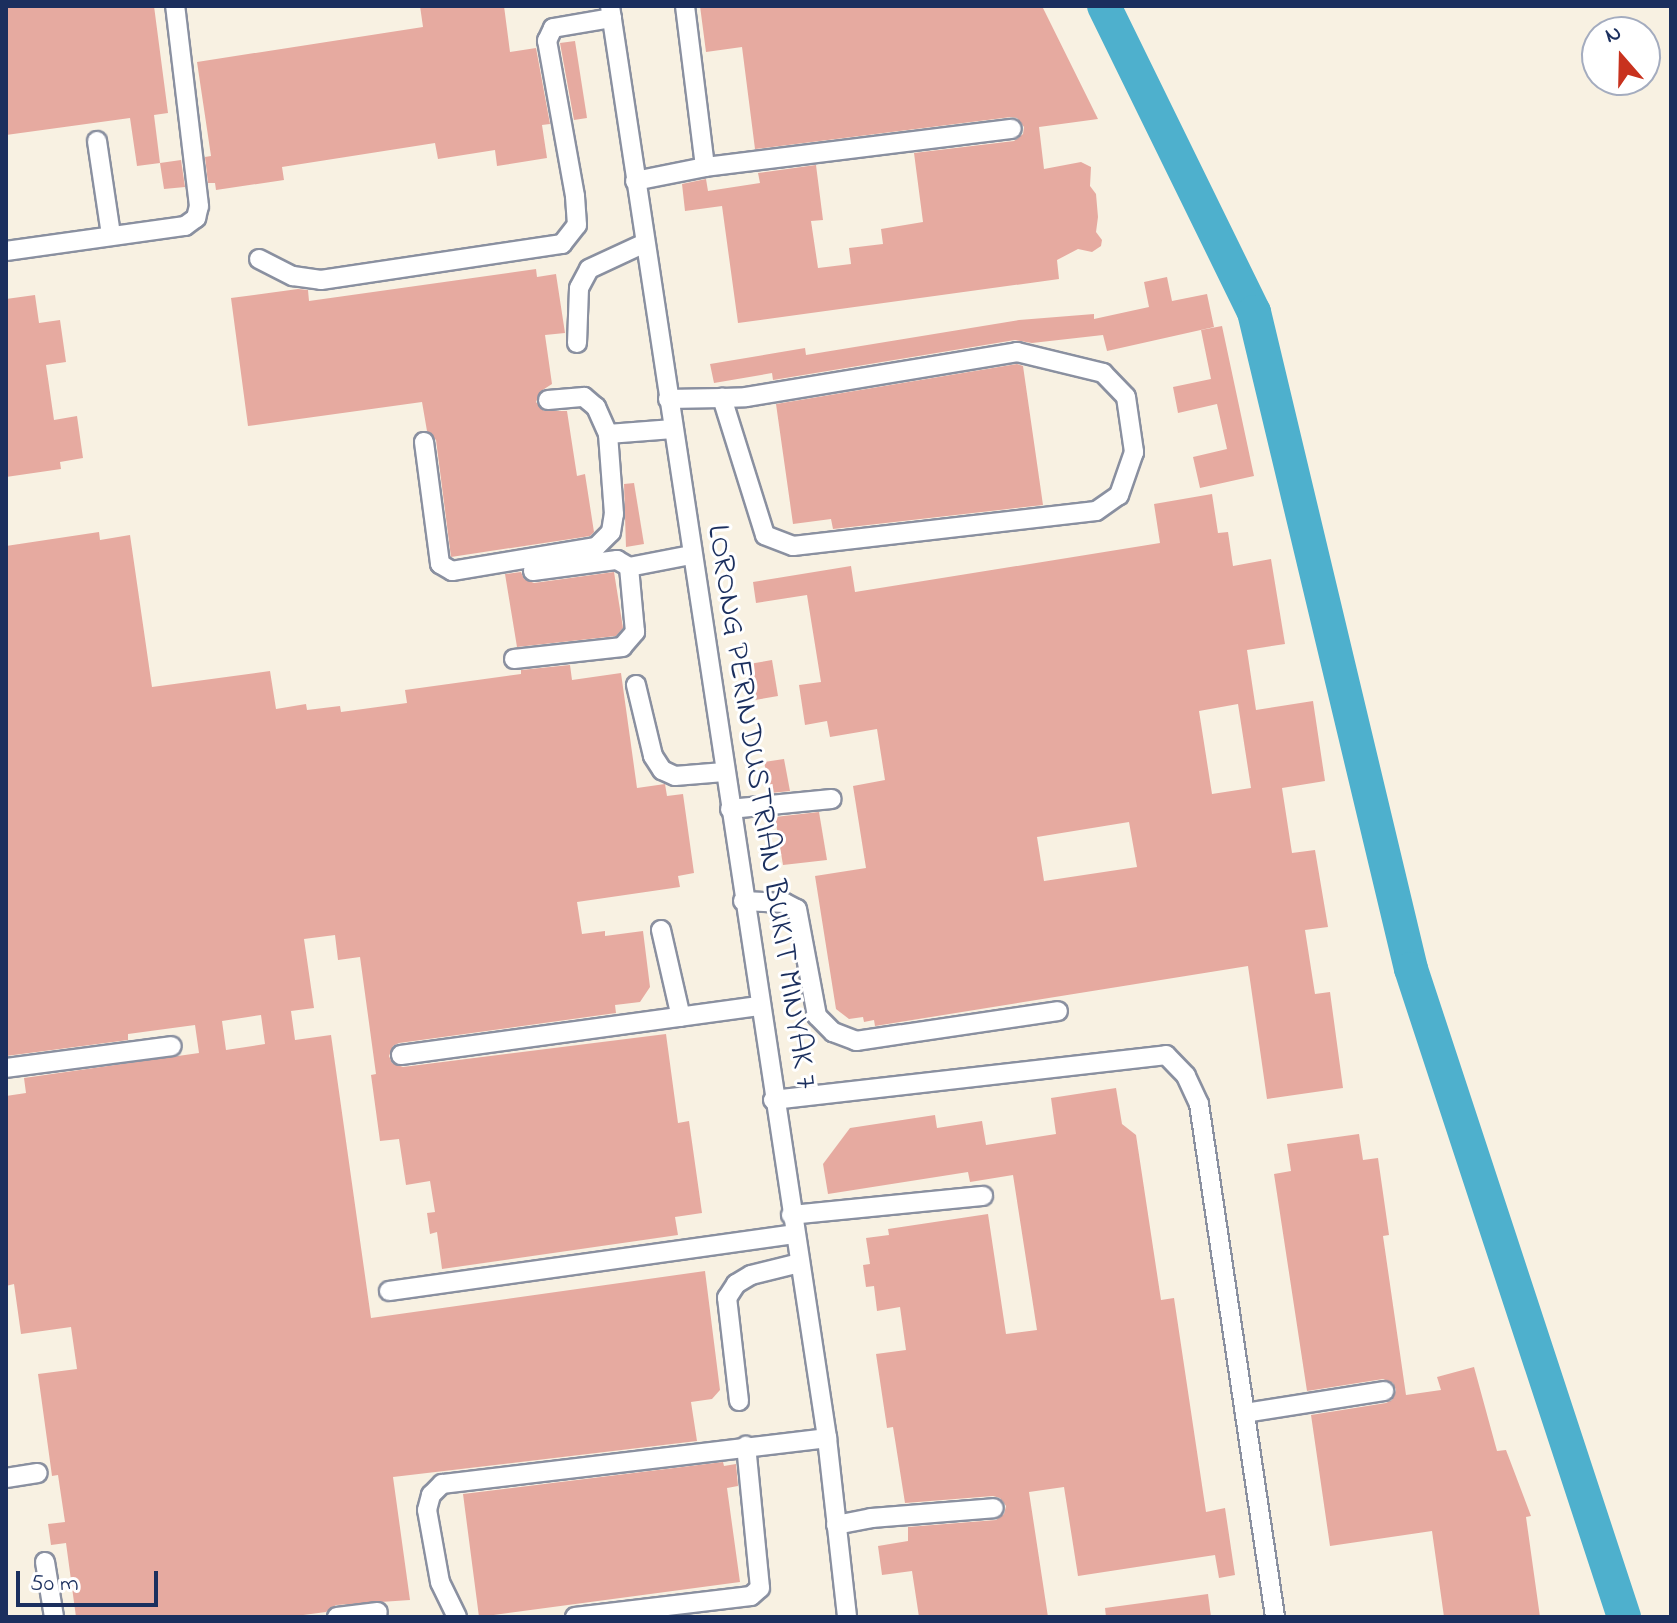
<!DOCTYPE html>
<html>
<head>
<meta charset="utf-8">
<style>
	body { margin:0 }
	#map { position:relative; width:1677px; height:1623px; overflow:hidden; background:#f8f1e2; font-family:"Indie Flower",sans-serif }
	div>[style] { position:absolute }
	[style*='--x'] { left:calc(var(--x)*1px); top:calc(var(--y)*1px); width:calc(var(--w)*1px); rotate:calc(var(--a)*1deg) }
	.river>* { height:34px; margin:-17px; padding:0 17px; transform-origin:17px; border-radius:17px; background:#4eb0cd }
	.building>* { inset:0; background:#e6aaa0 }
	.roads { filter:drop-shadow(2px 0 #8a90a0) drop-shadow(-2px 0 #8a90a0) drop-shadow(0 2px #8a90a0) drop-shadow(0 -2px #8a90a0) }
	.minor>* { height:18px; margin:-9px; padding:0 9px; transform-origin:9px; border-radius:9px; background:#fff }
	span { translate:-50% -50%; white-space:nowrap; text-align:center; line-height:1.15; -webkit-text-stroke:6px #fff; paint-order:stroke }
	.street-label { font-size:32px; color:#1b2f5e }
	.frame { position:absolute; inset:0; border:8px solid #1b2f5e; pointer-events:none }
	.north { position:absolute; left:1581px; top:16px; width:80px; height:80px; box-sizing:border-box; background:#fff; border:2px solid #a4acbf; border-radius:50%; rotate:340deg; font-size:22px; font-weight:700; line-height:32px; text-align:center; color:#1b2f5e }
	.north::after { content:''; display:block; margin:auto; width:28px; height:36px; background:#c8321e; clip-path:polygon(50% 0,100% 100%,50% 72%,0 100%) }
	.scale { position:absolute; left:16px; top:1571px; width:142px; height:36px; box-sizing:border-box; border:4px solid #1b2f5e; border-top:0; padding-left:10px; font-size:24px; line-height:28px; white-space:nowrap; color:#1b2f5e; -webkit-text-stroke:6px #fff; paint-order:stroke }
</style>
</head>
<body>
<div id="map">
	<div class="river">
		<div style="--x:1104;--y:6;--w:341;--a:63.9"></div>
		<div style="--x:1254;--y:312;--w:675;--a:76.56"></div>
		<div style="--x:1411;--y:969;--w:682;--a:71.8"></div>
	</div>
	<div class="building">
		<div style="clip-path:polygon(6px 6px,154px 6px,168px 113px,154px 115px,160px 163px,137px 166px,130px 118px,6px 135px)"></div>
		<div style="clip-path:polygon(420px 6px,504px 6px,510px 52px,536px 48px,550px 124px,542px 125px,547px 158px,497px 166px,495px 150px,438px 159px,435px 143px,282px 167px,284px 180px,216px 190px,215px 183px,208px 183px,205px 157px,211px 156px,197px 62px,423px 27px)"></div>
		<div style="clip-path:polygon(700px 6px,1042px 6px,1098px 119px,1039px 127px,1044px 169px,1081px 162px,1091px 167px,1090px 186px,1096px 194px,1098px 217px,1096px 232px,1102px 240px,1101px 246px,1092px 252px,1078px 249px,1057px 260px,1059px 279px,738px 323px,722px 206px,685px 211px,682px 184px,706px 179px,708px 191px,760px 183px,758px 173px,816px 165px,823px 220px,811px 221px,818px 268px,851px 264px,849px 248px,883px 244px,881px 229px,923px 222px,914px 153px,1014px 141px,1023px 134px,1024px 127px,1017px 118px,1011px 117px,755px 149px,742px 47px,706px 52px)"></div>
		<div style="clip-path:polygon(575px 41px,587px 118px,574px 120px,560px 43px)"></div>
		<div style="clip-path:polygon(181px 160px,185px 187px,164px 189px,160px 163px)"></div>
		<div style="clip-path:polygon(536px 269px,537px 277px,556px 274px,565px 333px,545px 335px,552px 384px,541px 391px,536px 402px,544px 411px,567px 411px,577px 476px,585px 474px,594px 532px,590px 536px,451px 557px,436px 440px,427px 431px,422px 402px,248px 426px,231px 298px,298px 289px,308px 290px,309px 301px)"></div>
		<div style="clip-path:polygon(1167px 277px,1172px 301px,1207px 294px,1214px 327px,1107px 351px,1103px 335px,1032px 343px,1015px 340px,773px 380px,772px 373px,714px 383px,710px 364px,805px 348px,806px 355px,1019px 320px,1094px 314px,1094px 319px,1149px 307px,1144px 282px)"></div>
		<div style="clip-path:polygon(35px 295px,39px 323px,60px 320px,66px 362px,46px 365px,54px 420px,77px 416px,83px 458px,60px 462px,61px 469px,6px 477px,6px 299px)"></div>
		<div style="clip-path:polygon(1222px 326px,1254px 476px,1200px 488px,1193px 457px,1227px 449px,1217px 404px,1178px 413px,1173px 387px,1211px 379px,1201px 330px)"></div>
		<div style="clip-path:polygon(1017px 364px,1023px 366px,1043px 505px,833px 529px,831px 519px,793px 524px,776px 404px)"></div>
		<div style="clip-path:polygon(634px 483px,644px 544px,626px 547px,624px 484px)"></div>
		<div style="clip-path:polygon(evenodd,1212px 494px,1218px 533px,1228px 532px,1233px 566px,1271px 559px,1285px 644px,1247px 650px,1256px 710px,1313px 701px,1325px 781px,1282px 788px,1292px 853px,1315px 850px,1328px 927px,1305px 930px,1315px 994px,1330px 992px,1343px 1088px,1267px 1099px,1248px 966px,875px 1026px,874px 1020px,864px 1022px,863px 1017px,849px 1019px,836px 1009px,815px 876px,866px 868px,853px 786px,885px 780px,877px 729px,830px 737px,827px 721px,805px 725px,799px 685px,821px 682px,807px 595px,756px 603px,753px 582px,851px 566px,855px 592px,1160px 543px,1154px 504px,1212px 494px,1238px 704px,1251px 788px,1212px 794px,1199px 711px,1238px 704px,1212px 494px,1129px 822px,1137px 867px,1044px 881px,1037px 837px,1129px 822px)"></div>
		<div style="clip-path:polygon(evenodd,99px 532px,100px 540px,130px 535px,152px 687px,270px 671px,276px 709px,306px 704px,307px 710px,340px 706px,341px 712px,407px 703px,405px 690px,521px 674px,521px 670px,570px 665px,572px 680px,621px 673px,637px 788px,665px 784px,667px 796px,683px 794px,694px 873px,678px 876px,680px 887px,577px 902px,582px 934px,605px 931px,605px 936px,643px 931px,650px 987px,640px 1002px,615px 1005px,616px 1013px,399px 1043px,393px 1046px,389px 1056px,392px 1063px,403px 1067px,666px 1034px,678px 1123px,689px 1121px,702px 1213px,675px 1217px,678px 1235px,442px 1269px,437px 1232px,430px 1234px,427px 1213px,435px 1212px,430px 1181px,406px 1185px,399px 1139px,380px 1141px,371px 1075px,376px 1074px,360px 957px,338px 960px,335px 935px,304px 939px,314px 1008px,291px 1011px,295px 1040px,331px 1035px,371px 1318px,705px 1271px,720px 1390px,712px 1399px,691px 1402px,697px 1441px,393px 1477px,410px 1600px,336px 1605px,326px 1612px,288px 1617px,76px 1617px,66px 1543px,51px 1545px,48px 1524px,65px 1522px,58px 1475px,52px 1476px,38px 1374px,77px 1369px,71px 1327px,21px 1334px,14px 1284px,6px 1286px,6px 1096px,26px 1093px,24px 1078px,199px 1053px,195px 1025px,128px 1034px,128px 1040px,6px 1056px,6px 546px,99px 532px,261px 1015px,265px 1044px,226px 1050px,222px 1021px,261px 1015px)"></div>
		<div style="clip-path:polygon(521px 572px,524px 579px,534px 583px,614px 572px,623px 628px,616px 636px,517px 647px,505px 574px)"></div>
		<div style="clip-path:polygon(772px 660px,778px 696px,755px 700px,749px 664px)"></div>
		<div style="clip-path:polygon(784px 759px,790px 791px,771px 793px,764px 762px)"></div>
		<div style="clip-path:polygon(819px 812px,827px 860px,783px 865px,775px 817px)"></div>
		<div style="clip-path:polygon(1116px 1088px,1122px 1124px,1136px 1135px,1161px 1300px,1174px 1298px,1206px 1512px,1225px 1508px,1235px 1575px,1219px 1578px,1215px 1555px,1078px 1576px,1064px 1487px,1029px 1492px,1048px 1617px,919px 1617px,912px 1571px,882px 1575px,878px 1546px,908px 1541px,908px 1527px,996px 1520px,1004px 1514px,1006px 1506px,1000px 1498px,993px 1496px,905px 1503px,893px 1427px,887px 1428px,876px 1354px,906px 1350px,900px 1307px,877px 1311px,874px 1286px,866px 1287px,863px 1265px,870px 1264px,866px 1238px,889px 1235px,888px 1229px,988px 1214px,1006px 1334px,1037px 1330px,1013px 1175px,970px 1182px,968px 1172px,828px 1194px,823px 1164px,850px 1128px,935px 1115px,937px 1128px,982px 1121px,986px 1145px,1056px 1134px,1051px 1098px)"></div>
		<div style="clip-path:polygon(1359px 1134px,1363px 1160px,1378px 1158px,1389px 1235px,1383px 1236px,1406px 1395px,1441px 1390px,1437px 1377px,1474px 1367px,1497px 1451px,1506px 1450px,1531px 1516px,1526px 1517px,1540px 1617px,1444px 1617px,1432px 1531px,1330px 1546px,1311px 1415px,1386px 1403px,1392px 1400px,1396px 1390px,1393px 1383px,1383px 1379px,1307px 1391px,1274px 1174px,1291px 1171px,1287px 1144px)"></div>
		<div style="clip-path:polygon(723px 1462px,724px 1466px,736px 1464px,738px 1486px,727px 1488px,740px 1582px,479px 1617px,463px 1494px)"></div>
		<div style="clip-path:polygon(1208px 1594px,1211px 1617px,1106px 1617px,1105px 1608px)"></div>
	</div>
	<div class="roads">
		<div class="minor">
			<div style="--x:610;--y:6;--w:1448;--a:81.38"></div>
			<div style="--x:827;--y:1438;--w:180;--a:83.6"></div>
			<div style="--x:685;--y:6;--w:162;--a:82.9"></div>
			<div style="--x:97;--y:141;--w:95;--a:81.5"></div>
			<div style="--x:635;--y:181;--w:71;--a:-11.3"></div>
			<div style="--x:705;--y:167;--w:309;--a:-7.1"></div>
			<div style="--x:6;--y:251;--w:181;--a:-8"></div>
			<div style="--x:185;--y:226;--w:14;--a:-36"></div>
			<div style="--x:196;--y:218;--w:12;--a:-76"></div>
			<div style="--x:199;--y:206;--w:201;--a:-96.8"></div>
			<div style="--x:259;--y:259;--w:38;--a:27"></div>
			<div style="--x:293;--y:276;--w:28;--a:8"></div>
			<div style="--x:321;--y:280;--w:244;--a:-8.5"></div>
			<div style="--x:562;--y:244;--w:24;--a:-52"></div>
			<div style="--x:577;--y:225;--w:29;--a:-94"></div>
			<div style="--x:575;--y:196;--w:158;--a:-100.2"></div>
			<div style="--x:547;--y:41;--w:14;--a:-65"></div>
			<div style="--x:553;--y:28;--w:60;--a:-9.6"></div>
			<div style="--x:577;--y:343;--w:55;--a:-87.9"></div>
			<div style="--x:579;--y:288;--w:21;--a:-62"></div>
			<div style="--x:589;--y:269;--w:62;--a:-24.9"></div>
			<div style="--x:1017;--y:352;--w:89;--a:13.7"></div>
			<div style="--x:1103;--y:373;--w:33;--a:46"></div>
			<div style="--x:1126;--y:397;--w:56;--a:81.7"></div>
			<div style="--x:1134;--y:452;--w:46;--a:109.2"></div>
			<div style="--x:1119;--y:495;--w:28;--a:145"></div>
			<div style="--x:1096;--y:511;--w:305;--a:173.4"></div>
			<div style="--x:793;--y:546;--w:30;--a:-159"></div>
			<div style="--x:765;--y:535;--w:144;--a:-107.4"></div>
			<div style="--x:722;--y:398;--w:24;--a:-2"></div>
			<div style="--x:746;--y:397;--w:275;--a:-9.4"></div>
			<div style="--x:668;--y:399;--w:54;--a:-1.1"></div>
			<div style="--x:548;--y:400;--w:36;--a:-5"></div>
			<div style="--x:584;--y:397;--w:16;--a:40"></div>
			<div style="--x:596;--y:407;--w:30;--a:66"></div>
			<div style="--x:608;--y:434;--w:65;--a:-4.4"></div>
			<div style="--x:424;--y:442;--w:123;--a:82.5"></div>
			<div style="--x:440;--y:564;--w:14;--a:30"></div>
			<div style="--x:452;--y:571;--w:146;--a:-9.5"></div>
			<div style="--x:596;--y:547;--w:21;--a:-45"></div>
			<div style="--x:611;--y:532;--w:18;--a:-81"></div>
			<div style="--x:614;--y:514;--w:80;--a:-94.3"></div>
			<div style="--x:533;--y:571;--w:85;--a:-7.5"></div>
			<div style="--x:617;--y:560;--w:14;--a:30"></div>
			<div style="--x:514;--y:659;--w:109;--a:-6.3"></div>
			<div style="--x:622;--y:647;--w:20;--a:-49"></div>
			<div style="--x:635;--y:632;--w:65;--a:-95.3"></div>
			<div style="--x:629;--y:567;--w:63;--a:-11"></div>
			<div style="--x:636;--y:685;--w:73;--a:76.5"></div>
			<div style="--x:653;--y:756;--w:17;--a:57"></div>
			<div style="--x:662;--y:770;--w:14;--a:25"></div>
			<div style="--x:675;--y:776;--w:49;--a:-4.7"></div>
			<div style="--x:730;--y:809;--w:102;--a:-5.6"></div>
			<div style="--x:743;--y:901;--w:42;--a:2.7"></div>
			<div style="--x:785;--y:903;--w:13;--a:27"></div>
			<div style="--x:797;--y:909;--w:109;--a:79.4"></div>
			<div style="--x:817;--y:1016;--w:23;--a:45"></div>
			<div style="--x:833;--y:1032;--w:25;--a:21"></div>
			<div style="--x:856;--y:1041;--w:204;--a:-8.4"></div>
			<div style="--x:661;--y:930;--w:89;--a:77.1"></div>
			<div style="--x:401;--y:1055;--w:361;--a:-7.8"></div>
			<div style="--x:6;--y:1068;--w:167;--a:-7.5"></div>
			<div style="--x:773;--y:1100;--w:396;--a:-6.5"></div>
			<div style="--x:1166;--y:1055;--w:29;--a:46"></div>
			<div style="--x:1186;--y:1076;--w:31;--a:65"></div>
			<div style="--x:1199;--y:1104;--w:519;--a:81.57"></div>
			<div style="--x:791;--y:1215;--w:193;--a:-5.7"></div>
			<div style="--x:389;--y:1291;--w:409;--a:-8"></div>
			<div style="--x:739;--y:1401;--w:104;--a:-96.6"></div>
			<div style="--x:727;--y:1298;--w:17;--a:-57"></div>
			<div style="--x:736;--y:1284;--w:17;--a:-31"></div>
			<div style="--x:751;--y:1275;--w:49;--a:-14"></div>
			<div style="--x:1245;--y:1413;--w:141;--a:-9"></div>
			<div style="--x:6;--y:1478;--w:32;--a:-9"></div>
			<div style="--x:836;--y:1525;--w:36;--a:-11"></div>
			<div style="--x:871;--y:1518;--w:123;--a:-4.6"></div>
			<div style="--x:45;--y:1562;--w:56;--a:80.7"></div>
			<div style="--x:337;--y:1617;--w:41;--a:-7"></div>
			<div style="--x:457;--y:1617;--w:39;--a:-116"></div>
			<div style="--x:440;--y:1582;--w:73;--a:-100.2"></div>
			<div style="--x:427;--y:1510;--w:16;--a:-75"></div>
			<div style="--x:431;--y:1495;--w:16;--a:-45"></div>
			<div style="--x:442;--y:1484;--w:388;--a:-6.8"></div>
			<div style="--x:575;--y:1617;--w:177;--a:-6.8"></div>
			<div style="--x:751;--y:1596;--w:12;--a:-42"></div>
			<div style="--x:760;--y:1588;--w:143;--a:-95.6"></div>
		</div>
	</div>
	<div class="street-label">
		<span style="left:760px;top:807px;rotate:81deg">LORONG PERINDUSTRIAN BUKIT MINYAK 7</span>
	</div>
	<div class="frame"></div>
	<div class="north">N</div>
	<div class="scale">50 m</div>
</div>
</body>
</html>
